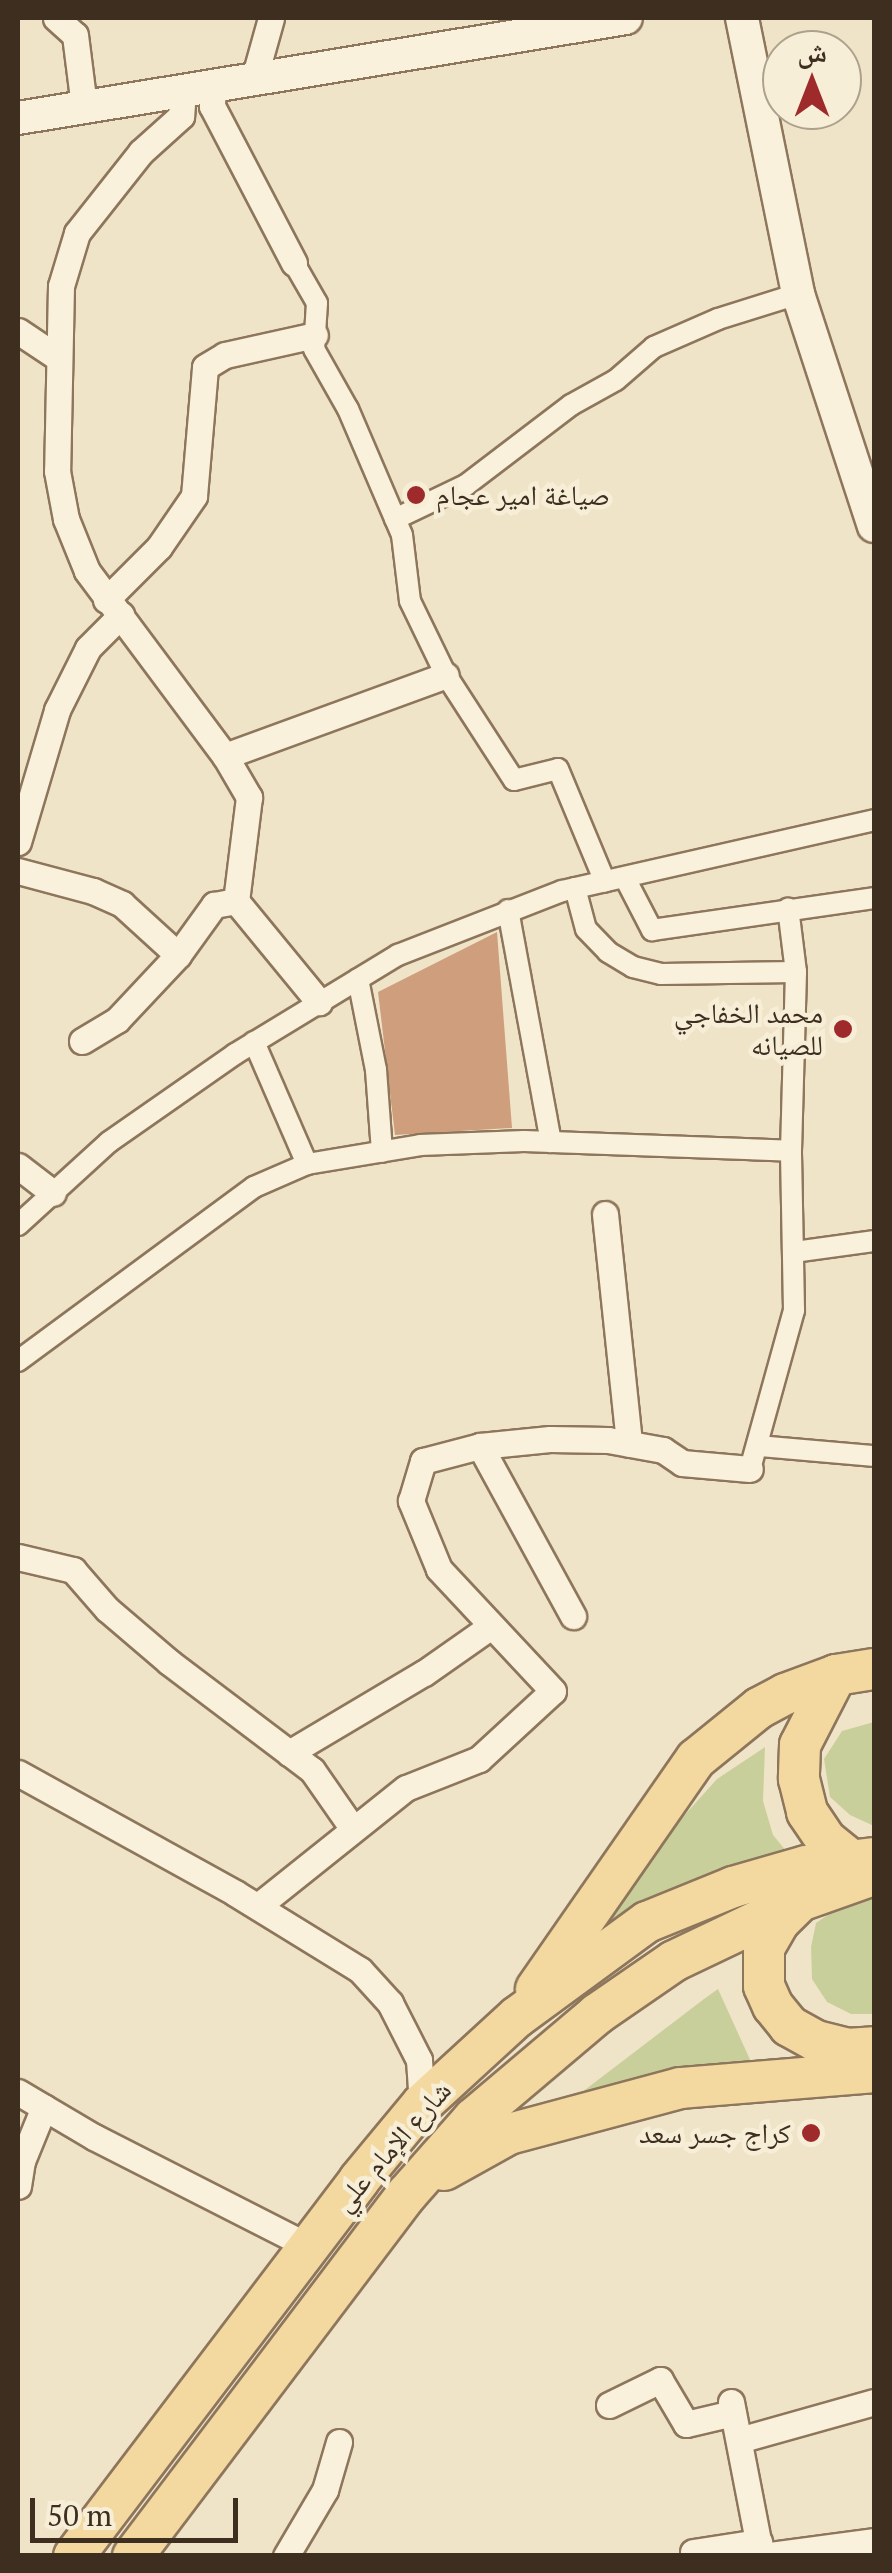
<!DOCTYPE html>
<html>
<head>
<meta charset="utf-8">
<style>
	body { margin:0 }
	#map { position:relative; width:892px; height:2573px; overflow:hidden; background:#f0e4c8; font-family:"PT Serif","Noto Naskh Arabic",serif }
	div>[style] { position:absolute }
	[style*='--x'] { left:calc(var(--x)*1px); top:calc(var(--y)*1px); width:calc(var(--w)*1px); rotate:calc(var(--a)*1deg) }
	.green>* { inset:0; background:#c9cf9b }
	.building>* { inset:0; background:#cf9f7d }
	.roads { filter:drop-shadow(2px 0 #8d765c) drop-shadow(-2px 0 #8d765c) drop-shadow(0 2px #8d765c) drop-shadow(0 -2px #8d765c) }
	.pedestrian>* { height:20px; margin:-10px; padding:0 10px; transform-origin:10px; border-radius:10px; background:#faf1dc }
	.minor>* { height:25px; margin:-12.5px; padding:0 12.5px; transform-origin:12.5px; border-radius:12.5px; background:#faf1dc }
	.tertiary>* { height:32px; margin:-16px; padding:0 16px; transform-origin:16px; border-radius:16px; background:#faf1dc }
	.primary>* { height:40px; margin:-20px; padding:0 20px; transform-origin:20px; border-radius:20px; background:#f3d9a0 }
	.dots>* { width:28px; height:28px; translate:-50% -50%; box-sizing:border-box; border:5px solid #f7eed8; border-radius:50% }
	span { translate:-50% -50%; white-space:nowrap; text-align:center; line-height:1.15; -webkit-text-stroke:9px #f7eed8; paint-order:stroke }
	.poi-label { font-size:28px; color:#3d2e20 }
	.left { translate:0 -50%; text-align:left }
	.right { translate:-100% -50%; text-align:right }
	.street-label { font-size:28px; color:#3d2e20 }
	.frame { position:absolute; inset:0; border:20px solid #3d2e20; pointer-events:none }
	.north { position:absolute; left:762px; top:30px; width:100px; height:100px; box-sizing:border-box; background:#f7eed8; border:2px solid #ada18e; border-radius:50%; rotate:0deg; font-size:28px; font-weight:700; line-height:40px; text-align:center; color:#3d2e20 }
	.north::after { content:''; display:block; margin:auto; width:35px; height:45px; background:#9e2a2b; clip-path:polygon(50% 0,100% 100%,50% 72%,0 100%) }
	.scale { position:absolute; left:30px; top:2498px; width:208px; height:45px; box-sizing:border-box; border:5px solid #3d2e20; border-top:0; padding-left:12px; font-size:30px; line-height:35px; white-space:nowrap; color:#3d2e20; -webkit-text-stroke:8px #f7eed8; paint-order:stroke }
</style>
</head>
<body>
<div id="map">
	<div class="green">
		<div style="clip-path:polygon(874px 1722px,874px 1826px,850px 1815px,830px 1797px,824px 1759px,842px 1731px)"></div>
		<div style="clip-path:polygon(765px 1747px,763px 1801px,773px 1835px,787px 1852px,590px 1939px,655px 1848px,717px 1779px)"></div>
		<div style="clip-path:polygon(874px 1892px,874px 2014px,851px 2014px,827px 2002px,812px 1979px,811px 1947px,816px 1923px,857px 1895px)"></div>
		<div style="clip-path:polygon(718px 1989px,752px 2064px,573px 2099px,704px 1999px)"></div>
	</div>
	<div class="building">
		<div style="clip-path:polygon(497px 932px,512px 1128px,395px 1135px,378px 992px)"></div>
	</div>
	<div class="roads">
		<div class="pedestrian">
			<div style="--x:294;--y:263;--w:46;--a:60.1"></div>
			<div style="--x:317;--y:303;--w:46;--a:93.7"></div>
			<div style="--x:314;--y:349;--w:69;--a:60.5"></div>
			<div style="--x:348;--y:409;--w:137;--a:66.8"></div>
			<div style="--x:402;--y:535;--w:66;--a:83.1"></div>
			<div style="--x:410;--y:601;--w:82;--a:64.1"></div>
			<div style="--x:446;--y:675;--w:125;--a:57.1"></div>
			<div style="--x:514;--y:780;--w:45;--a:-14"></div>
			<div style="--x:558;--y:769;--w:122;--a:67.4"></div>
			<div style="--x:395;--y:519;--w:79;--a:-25.6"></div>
			<div style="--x:466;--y:485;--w:132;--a:-37.3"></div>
			<div style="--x:571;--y:405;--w:51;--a:-29.1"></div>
			<div style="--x:616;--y:380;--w:50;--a:-41"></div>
			<div style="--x:654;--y:347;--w:70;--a:-23.6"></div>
			<div style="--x:718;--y:319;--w:84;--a:-17.4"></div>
			<div style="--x:625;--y:878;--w:59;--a:62.6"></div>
			<div style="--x:652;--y:930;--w:224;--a:-8.2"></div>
			<div style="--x:575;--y:888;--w:42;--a:75"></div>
			<div style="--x:586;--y:929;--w:32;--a:46"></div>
			<div style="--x:608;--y:952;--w:29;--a:31"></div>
			<div style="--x:633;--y:967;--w:29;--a:14"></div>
			<div style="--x:661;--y:974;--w:135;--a:-0.8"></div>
			<div style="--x:508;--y:910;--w:236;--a:79.5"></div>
			<div style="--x:358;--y:979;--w:93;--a:78.8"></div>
			<div style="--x:376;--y:1070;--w:82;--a:85.8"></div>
			<div style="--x:254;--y:1042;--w:133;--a:66.5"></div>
			<div style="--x:18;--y:1225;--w:123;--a:-42.4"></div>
			<div style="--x:109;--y:1142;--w:154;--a:-34.9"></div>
			<div style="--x:235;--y:1054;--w:191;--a:-31.3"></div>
			<div style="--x:398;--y:955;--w:176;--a:-21.3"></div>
			<div style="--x:562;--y:891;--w:320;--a:-12.8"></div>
			<div style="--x:794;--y:1252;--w:81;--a:-7.8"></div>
			<div style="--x:18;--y:1361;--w:293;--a:-36.4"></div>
			<div style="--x:254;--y:1187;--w:58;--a:-23.5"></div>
			<div style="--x:307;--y:1164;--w:115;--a:-9.5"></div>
			<div style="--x:420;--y:1145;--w:104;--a:-2.2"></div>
			<div style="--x:524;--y:1141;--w:267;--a:2.1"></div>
			<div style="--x:759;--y:1446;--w:115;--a:5"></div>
			<div style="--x:750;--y:1469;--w:165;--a:-74.5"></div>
			<div style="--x:794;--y:1310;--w:159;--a:-91.1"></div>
			<div style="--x:791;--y:1151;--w:179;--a:-88.4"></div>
			<div style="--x:796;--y:972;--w:64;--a:-97.1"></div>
		</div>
		<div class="minor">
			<div style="--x:56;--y:18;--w:25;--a:42"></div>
			<div style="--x:75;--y:35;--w:72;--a:82.8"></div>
			<div style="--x:254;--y:79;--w:63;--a:-74.4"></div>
			<div style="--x:213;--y:85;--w:21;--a:93"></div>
			<div style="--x:212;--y:106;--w:177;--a:62.4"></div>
			<div style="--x:183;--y:90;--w:26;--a:94"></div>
			<div style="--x:181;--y:116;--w:54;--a:138"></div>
			<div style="--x:141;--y:152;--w:103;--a:128.3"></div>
			<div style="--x:77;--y:233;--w:55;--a:106.8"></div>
			<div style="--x:61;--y:286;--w:185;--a:91.2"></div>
			<div style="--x:57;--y:471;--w:49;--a:79.4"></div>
			<div style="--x:66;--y:519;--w:56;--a:68"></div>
			<div style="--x:87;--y:571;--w:231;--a:53.3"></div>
			<div style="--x:225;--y:756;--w:48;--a:59.7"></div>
			<div style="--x:249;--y:797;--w:105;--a:97.1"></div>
			<div style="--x:236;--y:901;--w:131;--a:50.6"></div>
			<div style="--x:18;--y:331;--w:47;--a:33.7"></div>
			<div style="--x:106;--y:600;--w:75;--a:-45"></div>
			<div style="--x:159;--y:547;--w:62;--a:-55.5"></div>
			<div style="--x:194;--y:496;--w:129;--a:-85.1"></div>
			<div style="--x:205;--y:367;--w:23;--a:-31"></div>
			<div style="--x:225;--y:355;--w:92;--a:-12.5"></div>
			<div style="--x:225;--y:756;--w:235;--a:-20.1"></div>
			<div style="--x:18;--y:842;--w:138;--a:-73.5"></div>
			<div style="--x:57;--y:710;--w:69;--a:-63.4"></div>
			<div style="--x:88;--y:648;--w:47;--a:-45"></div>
			<div style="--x:18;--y:871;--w:78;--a:14.9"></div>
			<div style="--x:93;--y:891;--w:32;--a:24"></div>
			<div style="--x:122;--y:904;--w:76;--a:42.3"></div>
			<div style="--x:82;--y:1041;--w:41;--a:-31"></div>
			<div style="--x:117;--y:1020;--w:89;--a:-46.8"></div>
			<div style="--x:178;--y:955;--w:62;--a:-54.2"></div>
			<div style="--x:214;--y:905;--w:22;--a:-10"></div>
			<div style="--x:18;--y:1166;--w:44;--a:37.6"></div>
			<div style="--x:605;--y:1214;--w:231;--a:84"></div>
			<div style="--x:480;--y:1446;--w:194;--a:61.3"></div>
			<div style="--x:18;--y:1557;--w:57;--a:13.3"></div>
			<div style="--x:73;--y:1570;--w:52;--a:48.9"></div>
			<div style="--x:107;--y:1609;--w:82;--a:40.5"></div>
			<div style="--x:169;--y:1662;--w:179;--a:37.1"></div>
			<div style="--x:312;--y:1770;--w:72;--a:55.2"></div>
			<div style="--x:289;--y:1753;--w:157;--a:-30.7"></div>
			<div style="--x:424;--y:1673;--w:82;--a:-35"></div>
			<div style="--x:18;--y:1773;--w:248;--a:28.9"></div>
			<div style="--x:235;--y:1893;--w:147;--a:31.6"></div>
			<div style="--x:360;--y:1970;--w:45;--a:47.7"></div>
			<div style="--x:390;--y:2003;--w:64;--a:63"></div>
			<div style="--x:419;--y:2060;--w:44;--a:86.1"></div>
			<div style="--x:258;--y:1906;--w:189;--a:-38.6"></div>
			<div style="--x:406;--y:1788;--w:79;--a:-21.7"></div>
			<div style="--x:479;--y:1759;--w:100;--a:-42.6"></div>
			<div style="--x:553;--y:1691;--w:167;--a:-133.1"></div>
			<div style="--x:439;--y:1569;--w:74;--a:-112.4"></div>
			<div style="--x:411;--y:1501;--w:42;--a:-73.3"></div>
			<div style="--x:423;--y:1461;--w:59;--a:-14.7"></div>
			<div style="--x:480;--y:1446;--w:70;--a:-5.7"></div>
			<div style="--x:550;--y:1439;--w:58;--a:1"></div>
			<div style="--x:608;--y:1440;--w:56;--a:10.3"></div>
			<div style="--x:663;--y:1450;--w:23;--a:34"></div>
			<div style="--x:682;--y:1463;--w:68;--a:5"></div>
			<div style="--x:18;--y:2092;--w:88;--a:30.6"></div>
			<div style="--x:94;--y:2137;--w:240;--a:27"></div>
			<div style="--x:18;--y:2186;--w:25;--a:-81"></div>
			<div style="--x:22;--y:2161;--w:58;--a:-67.8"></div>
			<div style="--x:731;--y:2402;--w:157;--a:79"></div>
			<div style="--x:609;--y:2405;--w:57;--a:-26.1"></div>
			<div style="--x:660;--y:2380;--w:51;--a:59.4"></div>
			<div style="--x:686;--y:2424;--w:48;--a:-13.2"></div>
			<div style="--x:739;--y:2440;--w:140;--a:-15.7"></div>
			<div style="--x:693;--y:2552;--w:67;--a:-8.6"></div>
			<div style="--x:286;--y:2556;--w:77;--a:-59.4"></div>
			<div style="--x:325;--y:2490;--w:50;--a:-73.7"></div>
			<div style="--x:762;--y:2556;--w:113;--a:-7.6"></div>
		</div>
		<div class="tertiary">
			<div style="--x:742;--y:18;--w:282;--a:78.5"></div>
			<div style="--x:798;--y:294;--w:244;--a:71.9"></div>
			<div style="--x:18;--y:118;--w:616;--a:-9.34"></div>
		</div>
		<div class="primary">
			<div style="--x:836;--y:1675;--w:79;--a:117.2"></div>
			<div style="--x:800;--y:1745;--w:34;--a:92"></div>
			<div style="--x:799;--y:1779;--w:34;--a:76"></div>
			<div style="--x:807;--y:1812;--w:34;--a:56"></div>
			<div style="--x:826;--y:1840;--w:33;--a:39"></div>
			<div style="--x:796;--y:1905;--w:24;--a:135"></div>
			<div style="--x:779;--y:1922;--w:30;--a:120"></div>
			<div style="--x:764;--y:1948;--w:38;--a:90"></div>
			<div style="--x:764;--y:1986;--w:22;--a:66"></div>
			<div style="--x:773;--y:2006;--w:26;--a:51"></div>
			<div style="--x:789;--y:2026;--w:31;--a:29"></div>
			<div style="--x:816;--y:2041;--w:32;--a:14"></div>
			<div style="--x:847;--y:2049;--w:27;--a:-4"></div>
			<div style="--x:536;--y:1989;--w:280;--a:-55.2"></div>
			<div style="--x:696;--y:1759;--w:81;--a:-39"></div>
			<div style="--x:759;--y:1708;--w:30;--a:-28"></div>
			<div style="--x:785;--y:1694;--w:54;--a:-20.4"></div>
			<div style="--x:836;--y:1675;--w:38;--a:-9"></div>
			<div style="--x:444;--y:2170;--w:74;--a:-29"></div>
			<div style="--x:509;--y:2134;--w:178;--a:-15"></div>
			<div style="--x:681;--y:2088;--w:194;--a:-4.7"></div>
			<div style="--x:74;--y:2556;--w:472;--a:-52.8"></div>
			<div style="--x:359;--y:2180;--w:99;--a:-50.3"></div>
			<div style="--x:422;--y:2104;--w:129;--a:-42.5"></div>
			<div style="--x:517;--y:2017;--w:161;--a:-36.2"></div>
			<div style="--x:647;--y:1922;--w:93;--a:-22.1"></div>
			<div style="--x:733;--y:1887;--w:76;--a:-16"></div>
			<div style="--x:806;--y:1866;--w:68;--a:-6.7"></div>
			<div style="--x:133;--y:2556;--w:454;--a:-52.9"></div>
			<div style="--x:407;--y:2194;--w:101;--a:-48.6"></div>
			<div style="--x:474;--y:2118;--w:161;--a:-40.2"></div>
			<div style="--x:597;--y:2014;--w:93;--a:-34.5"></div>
			<div style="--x:674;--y:1961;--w:140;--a:-25.5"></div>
			<div style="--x:800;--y:1901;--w:77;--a:-19.6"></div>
		</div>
	</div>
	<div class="dots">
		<div style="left:416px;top:495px;background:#9e2a2b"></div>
		<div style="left:843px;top:1029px;background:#9e2a2b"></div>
		<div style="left:811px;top:2133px;background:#9e2a2b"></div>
	</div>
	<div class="poi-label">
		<span class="left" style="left:436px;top:495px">صياغة امير عجام</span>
		<span class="right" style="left:823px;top:1029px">محمد الخفاجي<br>للصيانه</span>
		<span class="right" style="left:791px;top:2133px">كراج جسر سعد</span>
	</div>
	<div class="street-label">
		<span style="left:392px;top:2146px;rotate:-49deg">شارع الإمام علي</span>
	</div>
	<div class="frame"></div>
	<div class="north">ش</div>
	<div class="scale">50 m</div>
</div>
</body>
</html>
